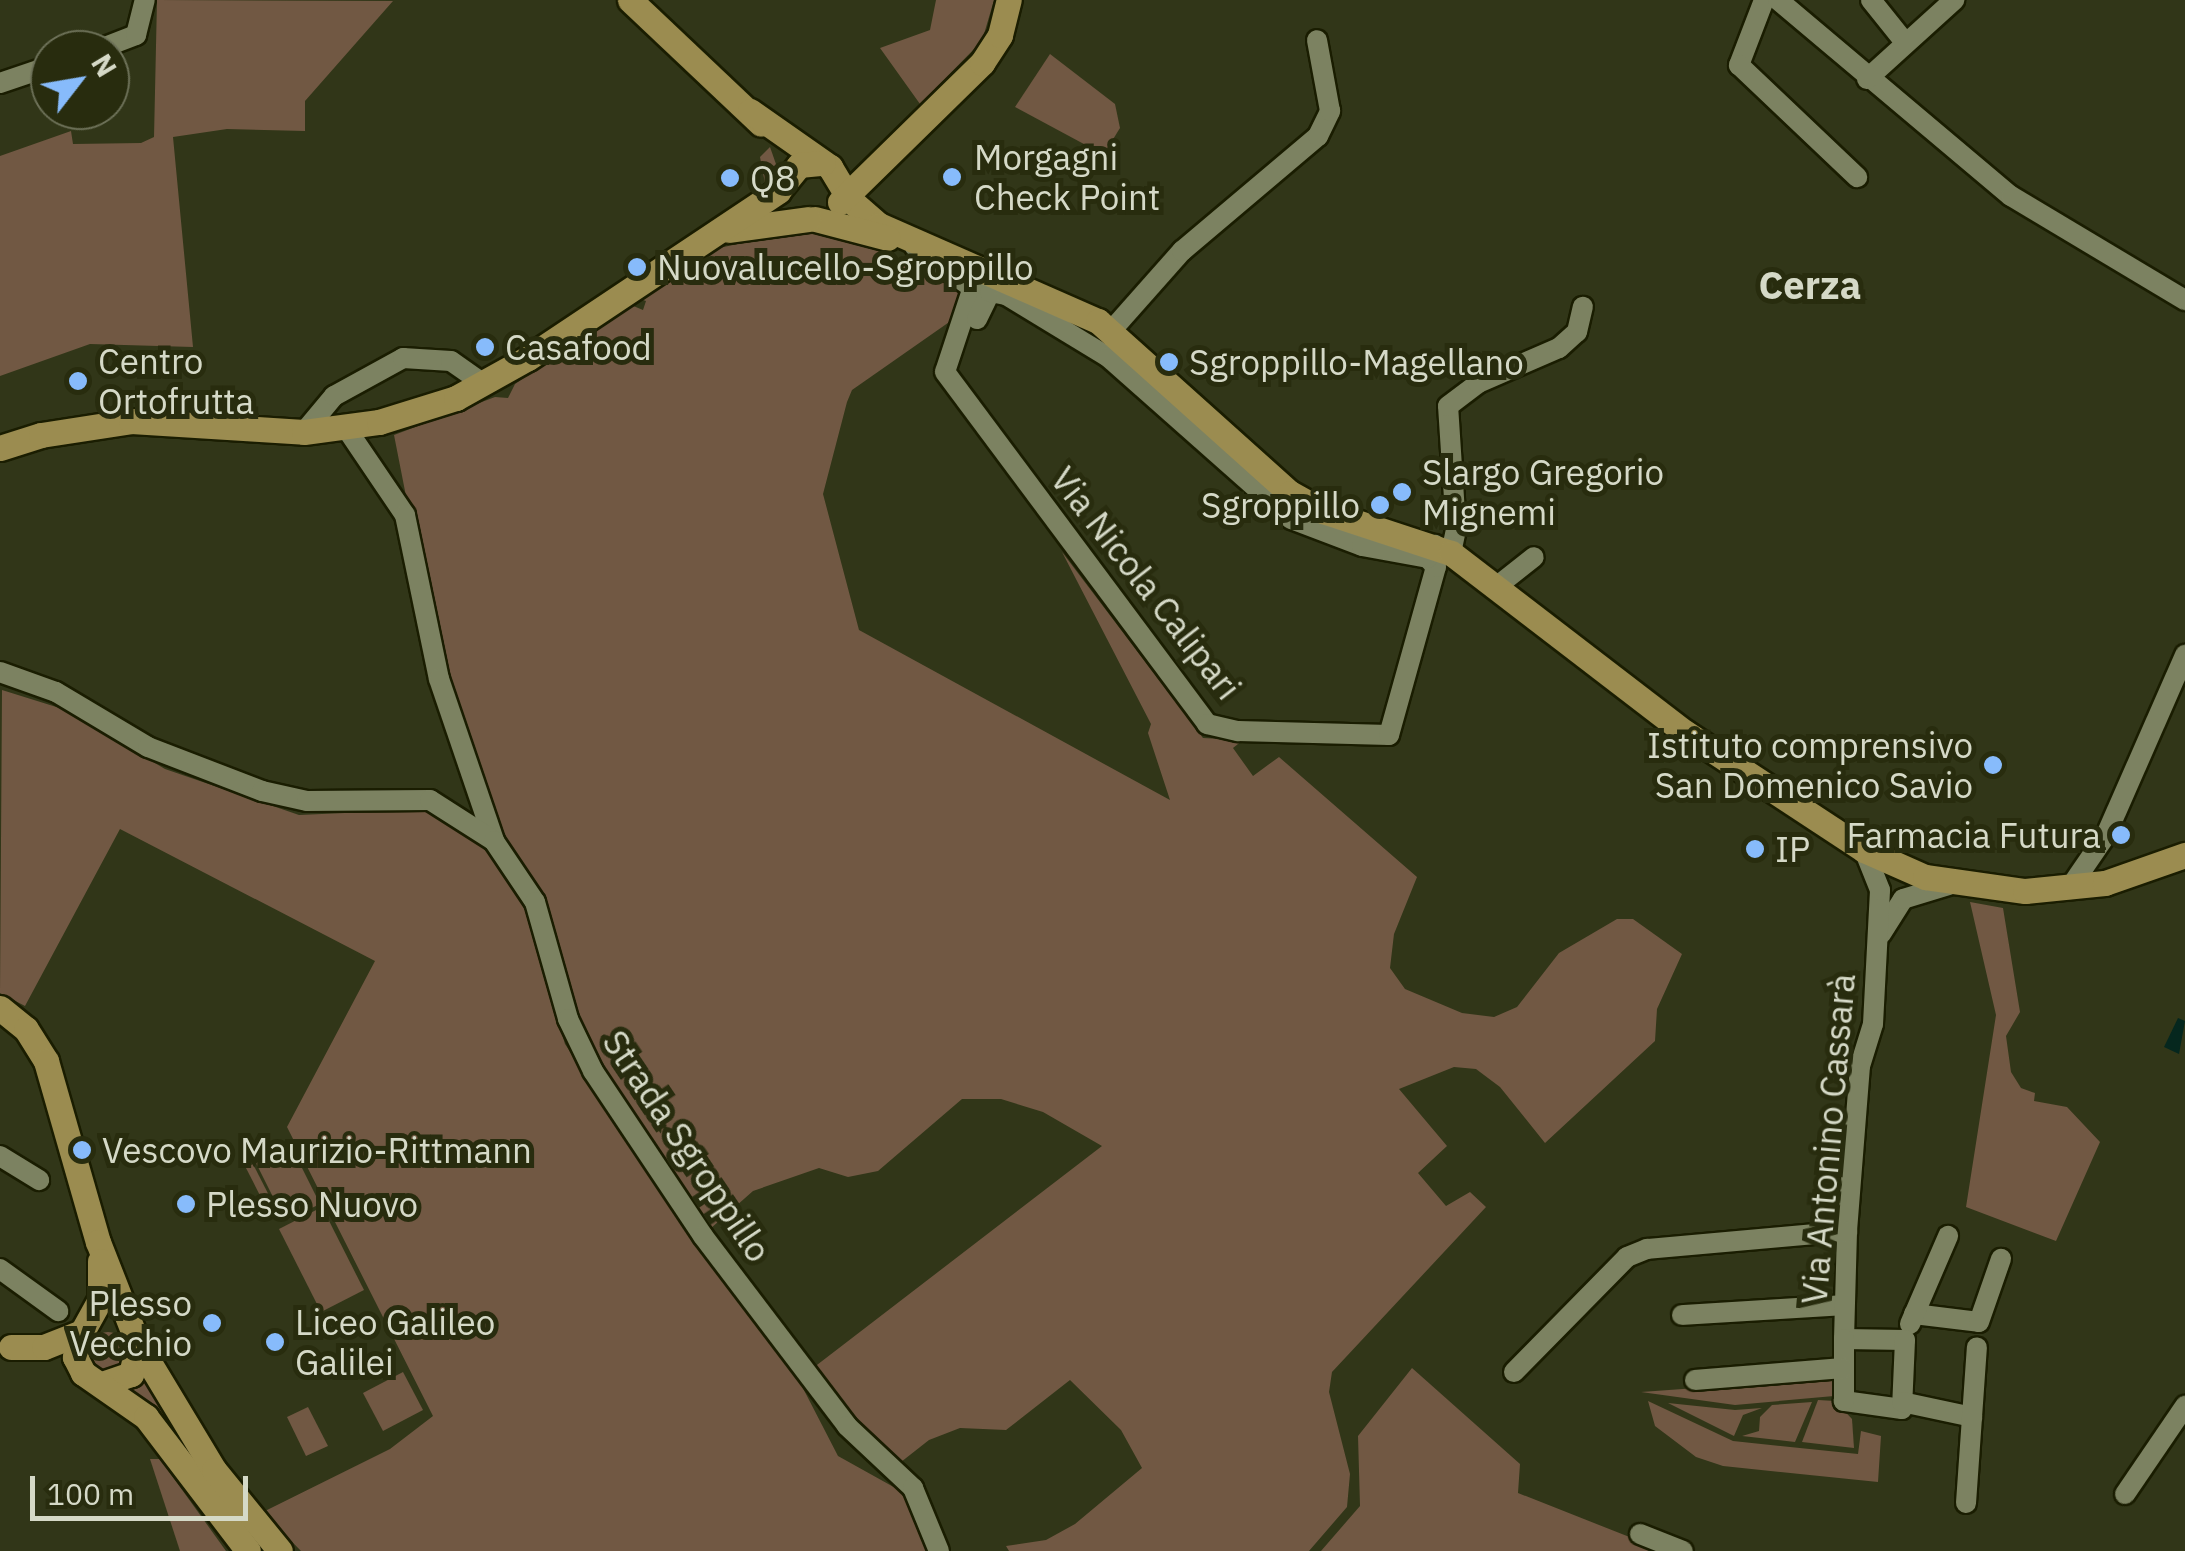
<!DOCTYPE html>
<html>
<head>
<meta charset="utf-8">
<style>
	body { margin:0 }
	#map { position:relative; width:2185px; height:1551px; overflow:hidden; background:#313618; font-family:"IBM Plex Sans",sans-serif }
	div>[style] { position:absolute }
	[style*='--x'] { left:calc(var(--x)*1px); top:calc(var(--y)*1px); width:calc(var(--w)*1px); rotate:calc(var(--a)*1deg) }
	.green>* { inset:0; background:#715843 }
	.round { border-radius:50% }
	.water>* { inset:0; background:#05271e }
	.roads { filter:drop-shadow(2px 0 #1a1d01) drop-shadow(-2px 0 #1a1d01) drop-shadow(0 2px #1a1d01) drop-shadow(0 -2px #1a1d01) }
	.minor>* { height:20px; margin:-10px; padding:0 10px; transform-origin:10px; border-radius:10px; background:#7c8261 }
	.major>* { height:25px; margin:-12.5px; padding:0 12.5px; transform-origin:12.5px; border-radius:12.5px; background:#9b8c50 }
	.dots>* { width:28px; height:28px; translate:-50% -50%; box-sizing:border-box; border:5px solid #282c0e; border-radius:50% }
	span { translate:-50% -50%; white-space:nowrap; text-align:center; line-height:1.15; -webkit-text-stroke:10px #282c0e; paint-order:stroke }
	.poi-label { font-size:35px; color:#d5d9c7 }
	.left { translate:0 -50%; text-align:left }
	.right { translate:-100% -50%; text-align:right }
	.street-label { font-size:35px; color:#d5d9c7 }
	.neighbourhood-label { font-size:38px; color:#d5d9c7; font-weight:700 }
	.north { position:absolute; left:30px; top:30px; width:100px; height:100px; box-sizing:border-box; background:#282c0e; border:2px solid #6d7158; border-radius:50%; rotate:59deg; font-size:28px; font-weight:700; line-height:40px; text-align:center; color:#d5d9c7 }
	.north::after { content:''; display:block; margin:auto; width:35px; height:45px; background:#87bbfb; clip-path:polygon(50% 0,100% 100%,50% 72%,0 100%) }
	.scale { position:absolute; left:30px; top:1476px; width:218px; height:45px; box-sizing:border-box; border:5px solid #d5d9c7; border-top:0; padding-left:12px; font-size:30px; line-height:35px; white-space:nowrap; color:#d5d9c7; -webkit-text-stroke:8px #282c0e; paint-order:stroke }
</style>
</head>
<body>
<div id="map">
	<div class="green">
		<div style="clip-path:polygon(157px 0,393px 1px,305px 101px,305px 131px,227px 129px,173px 137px,193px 347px,90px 344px,0 376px,0 156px,71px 131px,73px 144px,141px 143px,154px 137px)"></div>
		<div style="clip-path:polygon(936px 0,994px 0,982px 41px,920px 104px,880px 48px,930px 30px)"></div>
		<div style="clip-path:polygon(1050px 54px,1115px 104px,1120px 128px,1107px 149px,1095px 150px,1015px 107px)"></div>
		<div style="clip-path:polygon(770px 147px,777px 167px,765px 183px,760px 157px)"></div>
		<div style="clip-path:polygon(803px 230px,864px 242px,960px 285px,955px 318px,852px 390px,847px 402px,823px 494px,859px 630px,1170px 800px,1148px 733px,1151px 724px,1062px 552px,1203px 738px,1243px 740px,1233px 748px,1253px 776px,1279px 757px,1417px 877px,1394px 934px,1390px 968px,1405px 989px,1462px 1013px,1494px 1017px,1517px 1007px,1559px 953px,1617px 919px,1633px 919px,1682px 954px,1657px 1009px,1655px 1041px,1545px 1143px,1500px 1087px,1476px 1069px,1454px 1067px,1399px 1089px,1447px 1146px,1418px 1173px,1446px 1206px,1470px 1192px,1486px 1207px,1332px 1372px,1329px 1392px,1350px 1474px,1347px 1507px,1309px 1551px,1009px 1551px,1006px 1546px,1046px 1540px,1075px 1524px,1142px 1468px,1121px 1430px,1070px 1380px,1006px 1430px,960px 1428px,929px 1440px,901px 1462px,858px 1429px,813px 1368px,1102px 1146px,1043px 1112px,1001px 1099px,962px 1099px,878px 1171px,848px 1177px,819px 1168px,753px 1191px,710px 1229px,601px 1069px,571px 1009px,549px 921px,527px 872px,500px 834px,435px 644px,394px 435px,495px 397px,508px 398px,515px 384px,631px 305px,643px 310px,646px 301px,640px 299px,691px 265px,698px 272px,705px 268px,702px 257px,719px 248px)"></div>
		<div style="clip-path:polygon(2px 690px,66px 710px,165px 769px,299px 815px,436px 809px,476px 835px,519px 890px,565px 1044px,668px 1200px,791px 1365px,838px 1456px,908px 1495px,933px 1551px,301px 1551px,263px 1512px,390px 1449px,433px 1416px,287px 1127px,375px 961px,120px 829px,25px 1006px,0 993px)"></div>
		<div style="clip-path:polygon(1970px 902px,2003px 908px,2020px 1012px,2006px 1036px,2011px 1072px,2021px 1088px,2035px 1093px,2034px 1101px,2067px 1107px,2100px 1142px,2056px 1241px,1966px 1207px,1996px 1015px)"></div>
		<div style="clip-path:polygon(291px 1146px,320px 1204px,285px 1221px,256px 1163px)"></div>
		<div style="clip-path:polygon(253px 1164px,279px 1215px,272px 1219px,246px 1168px)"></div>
		<div style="clip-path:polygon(322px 1207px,364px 1290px,321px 1312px,279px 1229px)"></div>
		<div class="round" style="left:88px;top:1332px;width:40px;height:40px"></div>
		<div style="clip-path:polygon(1412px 1368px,1520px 1464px,1518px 1493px,1665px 1551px,1321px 1551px,1360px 1506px,1358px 1436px)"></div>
		<div style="clip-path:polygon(403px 1372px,423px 1410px,383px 1431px,363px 1393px)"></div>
		<div style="clip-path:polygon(145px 1375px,266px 1551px,131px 1390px)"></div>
		<div style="clip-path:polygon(1835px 1378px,1834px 1396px,1735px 1405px,1641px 1392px)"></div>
		<div style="clip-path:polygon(1818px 1400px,1835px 1401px,1852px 1419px,1854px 1448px,1802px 1442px)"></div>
		<div style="clip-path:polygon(1648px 1401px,1733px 1441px,1858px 1454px,1861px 1431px,1881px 1436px,1878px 1482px,1723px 1466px,1696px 1457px,1655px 1426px)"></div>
		<div style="clip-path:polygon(1812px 1402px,1795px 1442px,1742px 1436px,1759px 1431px,1760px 1417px,1772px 1405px)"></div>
		<div style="clip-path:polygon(1668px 1403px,1735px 1410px,1762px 1408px,1743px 1415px,1734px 1436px)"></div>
		<div style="clip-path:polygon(308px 1407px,328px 1446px,306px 1456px,287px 1417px)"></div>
		<div style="clip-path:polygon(150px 1459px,160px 1459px,226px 1551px,180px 1551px)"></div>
	</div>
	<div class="water">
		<div style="clip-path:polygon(2178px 1018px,2185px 1021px,2179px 1054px,2164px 1047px)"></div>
	</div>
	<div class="roads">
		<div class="minor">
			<div style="--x:1764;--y:0;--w:70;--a:111"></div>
			<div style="--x:1739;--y:65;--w:163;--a:43.5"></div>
			<div style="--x:1778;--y:0;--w:304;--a:40.1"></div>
			<div style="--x:2011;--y:196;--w:203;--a:30.9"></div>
			<div style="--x:1871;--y:0;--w:51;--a:51.3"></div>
			<div style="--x:97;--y:50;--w:42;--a:-21"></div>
			<div style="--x:136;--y:35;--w:36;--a:-76"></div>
			<div style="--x:1867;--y:79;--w:118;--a:-42.2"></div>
			<div style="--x:0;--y:83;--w:53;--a:-18.8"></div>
			<div style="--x:915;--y:247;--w:64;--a:35.4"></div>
			<div style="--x:979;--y:269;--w:108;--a:108.3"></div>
			<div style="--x:945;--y:372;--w:439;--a:53.3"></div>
			<div style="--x:1207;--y:724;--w:32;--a:13"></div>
			<div style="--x:1238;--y:731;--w:151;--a:1.5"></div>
			<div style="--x:1389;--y:735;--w:174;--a:-74.4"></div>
			<div style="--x:1436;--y:567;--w:12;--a:-132"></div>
			<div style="--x:1428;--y:558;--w:15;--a:-62"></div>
			<div style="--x:977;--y:319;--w:30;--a:-64"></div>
			<div style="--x:990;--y:292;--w:16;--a:11"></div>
			<div style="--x:1006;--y:295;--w:119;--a:31.3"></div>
			<div style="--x:1108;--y:357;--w:244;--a:41.5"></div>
			<div style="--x:1291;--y:519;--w:76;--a:20.8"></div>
			<div style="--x:1362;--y:546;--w:67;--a:10.3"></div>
			<div style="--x:1112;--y:330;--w:106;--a:-48.5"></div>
			<div style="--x:1182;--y:251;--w:178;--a:-40.2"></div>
			<div style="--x:1318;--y:136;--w:28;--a:-64"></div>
			<div style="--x:1330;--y:111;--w:72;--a:-100.4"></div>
			<div style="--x:346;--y:428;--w:105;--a:55.9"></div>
			<div style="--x:405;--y:515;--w:167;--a:78.3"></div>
			<div style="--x:439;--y:679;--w:171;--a:71.2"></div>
			<div style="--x:304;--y:432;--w:47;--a:-50.2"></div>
			<div style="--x:334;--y:396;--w:79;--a:-28.8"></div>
			<div style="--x:403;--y:358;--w:48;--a:3.6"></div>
			<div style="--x:451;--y:361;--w:39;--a:35"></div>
			<div style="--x:1451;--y:553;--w:25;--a:-78"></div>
			<div style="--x:1456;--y:529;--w:123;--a:-93.7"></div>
			<div style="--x:1448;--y:406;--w:38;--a:-37"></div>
			<div style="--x:1478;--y:383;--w:88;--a:-23.4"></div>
			<div style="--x:1559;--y:348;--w:24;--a:-42"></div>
			<div style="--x:1577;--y:332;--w:26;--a:-77"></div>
			<div style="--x:1496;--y:587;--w:48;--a:-38.3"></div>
			<div style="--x:0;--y:672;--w:59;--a:19.7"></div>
			<div style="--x:56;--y:692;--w:107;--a:30.9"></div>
			<div style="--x:148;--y:747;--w:122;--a:21.1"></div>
			<div style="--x:262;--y:791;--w:46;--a:12.5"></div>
			<div style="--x:307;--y:801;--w:123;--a:-0.5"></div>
			<div style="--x:430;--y:800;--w:76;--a:32.6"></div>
			<div style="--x:494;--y:841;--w:73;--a:56.1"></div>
			<div style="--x:535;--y:902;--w:122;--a:74.2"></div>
			<div style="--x:568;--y:1019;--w:58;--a:64.3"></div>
			<div style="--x:593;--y:1071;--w:198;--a:56.3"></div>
			<div style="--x:703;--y:1236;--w:238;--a:52.8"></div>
			<div style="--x:847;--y:1426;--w:91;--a:43.2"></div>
			<div style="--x:913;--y:1488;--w:68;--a:67.6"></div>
			<div style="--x:2069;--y:889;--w:65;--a:-55.6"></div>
			<div style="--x:2106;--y:835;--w:197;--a:-66.3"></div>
			<div style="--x:1881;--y:934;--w:41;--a:-57.8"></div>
			<div style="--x:1903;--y:899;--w:48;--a:-16.9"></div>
			<div style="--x:0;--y:1156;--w:46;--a:31.6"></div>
			<div style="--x:0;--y:1269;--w:72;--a:35.9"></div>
			<div style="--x:1914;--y:1314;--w:65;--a:7"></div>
			<div style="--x:1979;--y:1322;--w:67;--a:-70.8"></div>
			<div style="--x:1682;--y:1315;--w:162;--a:-3.5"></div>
			<div style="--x:1910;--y:1324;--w:96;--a:-66.6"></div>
			<div style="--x:1844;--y:1339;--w:108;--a:-88.4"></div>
			<div style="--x:1847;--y:1231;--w:166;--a:-85.5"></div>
			<div style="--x:1860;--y:1066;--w:44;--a:-72.8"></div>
			<div style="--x:1873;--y:1024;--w:134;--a:-87"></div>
			<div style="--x:1880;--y:890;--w:43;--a:-111.8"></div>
			<div style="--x:1844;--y:1339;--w:61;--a:0.9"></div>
			<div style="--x:1905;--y:1340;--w:69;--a:92.5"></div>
			<div style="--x:1902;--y:1409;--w:59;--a:-172.1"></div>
			<div style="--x:1844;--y:1401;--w:62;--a:-90"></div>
			<div style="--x:1514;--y:1372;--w:161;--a:-45.5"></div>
			<div style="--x:1627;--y:1257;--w:22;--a:-22"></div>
			<div style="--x:1647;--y:1249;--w:201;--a:-5.1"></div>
			<div style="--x:1695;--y:1380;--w:148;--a:-4.6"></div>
			<div style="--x:1902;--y:1402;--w:72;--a:12.1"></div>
			<div style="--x:2125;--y:1494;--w:107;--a:-55.7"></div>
			<div style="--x:1966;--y:1503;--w:156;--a:-86"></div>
			<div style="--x:1640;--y:1534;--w:46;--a:21.6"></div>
		</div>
		<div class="major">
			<div style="--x:630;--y:0;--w:180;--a:43.4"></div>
			<div style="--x:750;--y:111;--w:98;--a:35"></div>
			<div style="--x:830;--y:167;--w:39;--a:59"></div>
			<div style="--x:850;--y:200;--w:38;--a:41"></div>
			<div style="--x:879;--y:225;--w:239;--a:23.7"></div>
			<div style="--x:1098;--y:321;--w:258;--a:41.9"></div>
			<div style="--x:1290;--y:493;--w:38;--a:29"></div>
			<div style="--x:1323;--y:511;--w:135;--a:18.2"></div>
			<div style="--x:1451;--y:553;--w:296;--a:37.5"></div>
			<div style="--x:1686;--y:733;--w:213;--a:33.3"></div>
			<div style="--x:1864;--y:850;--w:67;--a:23.9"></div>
			<div style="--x:1925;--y:877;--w:101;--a:8"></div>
			<div style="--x:2025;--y:891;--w:80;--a:-5.7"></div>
			<div style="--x:2105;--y:883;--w:85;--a:-19.3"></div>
			<div style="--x:840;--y:202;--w:199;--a:-44.4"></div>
			<div style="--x:982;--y:63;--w:33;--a:-57"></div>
			<div style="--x:1000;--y:35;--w:36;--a:-76"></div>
			<div style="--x:815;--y:219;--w:75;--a:14.6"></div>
			<div style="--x:729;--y:230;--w:80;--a:-7.9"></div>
			<div style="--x:0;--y:448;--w:43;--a:-17.6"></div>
			<div style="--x:41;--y:435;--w:91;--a:-8.8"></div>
			<div style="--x:131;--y:421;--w:173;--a:3.6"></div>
			<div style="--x:304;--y:432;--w:76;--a:-7.6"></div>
			<div style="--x:379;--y:422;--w:81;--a:-17.3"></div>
			<div style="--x:456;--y:398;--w:82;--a:-29.1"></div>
			<div style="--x:528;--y:358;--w:301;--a:-33.7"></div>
			<div style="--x:778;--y:191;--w:33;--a:-51"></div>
			<div style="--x:799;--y:165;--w:24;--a:-5"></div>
			<div style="--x:0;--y:1008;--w:33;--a:39"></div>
			<div style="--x:26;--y:1029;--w:38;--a:58"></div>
			<div style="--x:46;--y:1061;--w:188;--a:74"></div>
			<div style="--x:98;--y:1242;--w:110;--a:68.6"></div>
			<div style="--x:138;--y:1344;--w:31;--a:103"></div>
			<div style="--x:131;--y:1374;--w:31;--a:161"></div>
			<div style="--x:82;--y:1332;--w:26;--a:106"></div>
			<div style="--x:75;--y:1357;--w:18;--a:63"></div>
			<div style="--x:83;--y:1373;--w:77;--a:34.9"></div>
			<div style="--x:146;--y:1417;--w:168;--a:52.7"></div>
			<div style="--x:138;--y:1344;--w:147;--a:58.9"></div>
			<div style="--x:214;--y:1470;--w:104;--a:50.8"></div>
			<div style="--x:11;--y:1347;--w:33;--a:0"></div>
			<div style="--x:44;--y:1347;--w:41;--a:-21.5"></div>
			<div style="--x:82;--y:1332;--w:38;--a:-61"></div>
			<div style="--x:100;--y:1299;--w:38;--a:-90"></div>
		</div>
	</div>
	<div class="dots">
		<div style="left:952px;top:177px;background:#87bbfb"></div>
		<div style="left:730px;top:178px;background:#87bbfb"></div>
		<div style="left:637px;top:267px;background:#87bbfb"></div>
		<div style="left:485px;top:347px;background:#87bbfb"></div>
		<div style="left:1169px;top:362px;background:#87bbfb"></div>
		<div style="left:78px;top:381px;background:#87bbfb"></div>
		<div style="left:1402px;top:492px;background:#87bbfb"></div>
		<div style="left:1380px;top:505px;background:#87bbfb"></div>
		<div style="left:1993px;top:765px;background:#87bbfb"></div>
		<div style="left:2121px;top:835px;background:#87bbfb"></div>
		<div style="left:1755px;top:849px;background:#87bbfb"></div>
		<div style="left:82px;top:1150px;background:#87bbfb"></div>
		<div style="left:186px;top:1204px;background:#87bbfb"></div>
		<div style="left:212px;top:1323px;background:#87bbfb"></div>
		<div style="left:275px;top:1342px;background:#87bbfb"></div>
	</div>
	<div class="poi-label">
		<span class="left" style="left:974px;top:177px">Morgagni<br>Check Point</span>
		<span class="left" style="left:750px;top:178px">Q8</span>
		<span class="left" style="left:657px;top:267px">Nuovalucello-Sgroppillo</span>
		<span class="left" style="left:505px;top:347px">Casafood</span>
		<span class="left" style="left:98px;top:381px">Centro<br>Ortofrutta</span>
		<span class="left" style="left:1189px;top:362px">Sgroppillo-Magellano</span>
		<span class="left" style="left:1422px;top:492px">Slargo Gregorio<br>Mignemi</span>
		<span class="right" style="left:1360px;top:505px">Sgroppillo</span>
		<span class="right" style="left:1973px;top:765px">Istituto comprensivo<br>San Domenico Savio</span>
		<span class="right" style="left:2101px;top:835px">Farmacia Futura</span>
		<span class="left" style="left:1775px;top:849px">IP</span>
		<span class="left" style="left:102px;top:1150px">Vescovo Maurizio-Rittmann</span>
		<span class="left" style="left:206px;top:1204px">Plesso Nuovo</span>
		<span class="right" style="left:192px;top:1323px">Plesso<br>Vecchio</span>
		<span class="left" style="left:295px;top:1342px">Liceo Galileo<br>Galilei</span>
	</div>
	<div class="street-label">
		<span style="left:1146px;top:583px;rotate:52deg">Via Nicola Calipari</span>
		<span style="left:1828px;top:1139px;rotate:-85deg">Via Antonino Cassarà</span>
		<span style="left:687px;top:1146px;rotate:56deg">Strada Sgroppillo</span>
	</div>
	<div class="neighbourhood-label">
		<span style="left:1810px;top:285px">Cerza</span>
	</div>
	<div class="north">N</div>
	<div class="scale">100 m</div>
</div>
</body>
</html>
